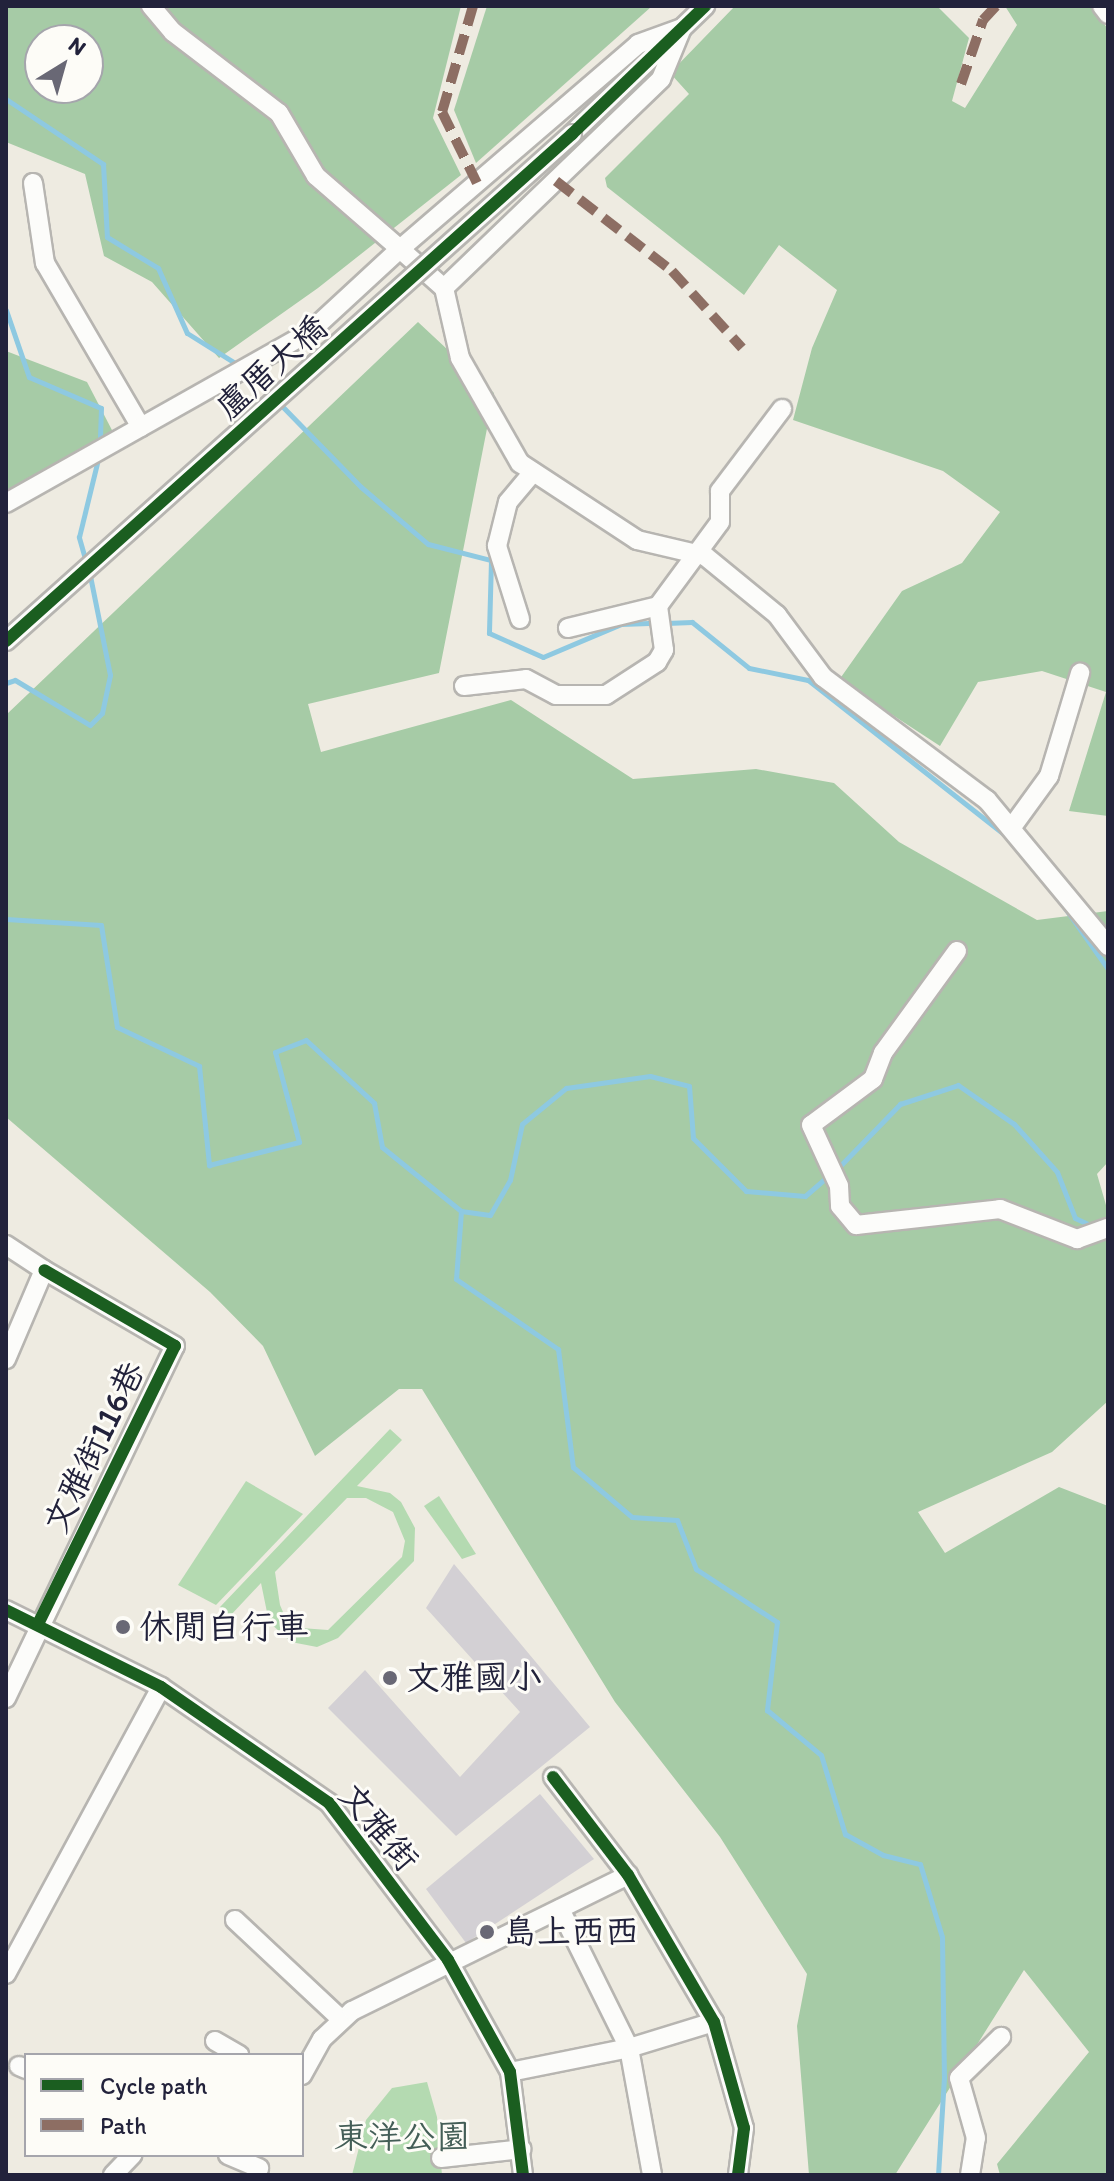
<!DOCTYPE html>
<html>
<head>
<meta charset="utf-8">
<style>
	body { margin:0 }
	#map { position:relative; width:1114px; height:2181px; overflow:hidden; background:#eeebe1; font-family:Itim,"LXGW WenKai TC",sans-serif }
	div>[style] { position:absolute }
	[style*='--x'] { left:calc(var(--x)*1px); top:calc(var(--y)*1px); width:calc(var(--w)*1px); rotate:calc(var(--a)*1deg) }
	.green>* { inset:0; background:#b4dab1 }
	.forest>* { inset:0; background:#a6cba6 }
	.stream>* { height:5px; margin:-2.5px; padding:0 2.5px; transform-origin:2.5px; border-radius:2.5px; background:#8ec9e1 }
	.building>* { inset:0; background:#d3d0d4 }
	.roads { filter:drop-shadow(2px 0 #b7b5b1) drop-shadow(-2px 0 #b7b5b1) drop-shadow(0 2px #b7b5b1) drop-shadow(0 -2px #b7b5b1) }
	.minor>* { height:18px; margin:-9px; padding:0 9px; transform-origin:9px; border-radius:9px; background:#fcfcfa }
	.bridges { filter:drop-shadow(2px 0 #b7b5b1) drop-shadow(-2px 0 #b7b5b1) drop-shadow(0 2px #b7b5b1) drop-shadow(0 -2px #b7b5b1) }
	.minor-bridge>* { height:18px; margin:-9px; padding:0 9px; transform-origin:9px; border-radius:9px; background:#fcfcfa }
	.quiet>* { height:10px; margin-top:-5px; transform-origin:0; background:repeating-linear-gradient(90deg,#8d6e63 0 20px,transparent 0 30px) }
	.cycleway>* { height:12px; margin:-6px; padding:0 6px; transform-origin:6px; border-radius:6px; background:#1b5e20 }
	.dots>* { width:22px; height:22px; translate:-50% -50%; box-sizing:border-box; border:4px solid #fdfcf7; border-radius:50% }
	span { translate:-50% -50%; white-space:nowrap; text-align:center; line-height:1.15; -webkit-text-stroke:6px #fdfcf7; paint-order:stroke }
	.street-label { font-size:34px; color:#22223b }
	.poi-label { font-size:34px; color:#22223b }
	.left { translate:0 -50%; text-align:left }
	.park-label { font-size:34px; color:#445e57 }
	.frame { position:absolute; inset:0; border:8px solid #22223b; pointer-events:none }
	.legend { position:absolute; left:24px; top:2053px; width:280px; height:104px; box-sizing:border-box; background:#fdfcf7; border:2px solid #a5a5ac; margin:0; padding:10px 14px; list-style:none; font-size:24px; color:#22223b }
	.legend li { display:flex; align-items:center; gap:16px; height:40px }
	.legend b { width:40px; border:2px solid #a5a5ac }
	.north { position:absolute; left:24px; top:24px; width:80px; height:80px; box-sizing:border-box; background:#fdfcf7; border:2px solid #a5a5ac; border-radius:50%; rotate:37deg; font-size:22px; font-weight:700; line-height:32px; text-align:center; color:#22223b }
	.north::after { content:''; display:block; margin:auto; width:28px; height:36px; background:#696875; clip-path:polygon(50% 0,100% 100%,50% 72%,0 100%) }
</style>
</head>
<body>
<div id="map">
	<div class="green">
		<div style="clip-path:polygon(evenodd,390px 1429px,402px 1440px,357px 1486px,390px 1493px,401px 1502px,415px 1528px,414px 1561px,338px 1638px,317px 1647px,291px 1642px,269px 1622px,261px 1583px,230px 1616px,220px 1607px,390px 1429px,347px 1498px,366px 1498px,393px 1512px,405px 1541px,402px 1557px,328px 1630px,301px 1628px,286px 1619px,280px 1605px,275px 1572px,347px 1498px)"></div>
		<div style="clip-path:polygon(246px 1481px,303px 1514px,216px 1605px,178px 1585px)"></div>
		<div style="clip-path:polygon(439px 1496px,476px 1554px,462px 1559px,424px 1506px)"></div>
		<div style="clip-path:polygon(427px 2082px,437px 2117px,442px 2175px,352px 2175px,366px 2120px,392px 2088px)"></div>
	</div>
	<div class="forest">
		<div style="clip-path:polygon(evenodd,6px 6px,461px 6px,433px 118px,461px 175px,318px 288px,219px 358px,152px 282px,104px 256px,85px 174px,6px 142px,6px 6px,40px 40px,88px 40px,88px 88px,40px 88px,40px 40px)"></div>
		<div style="clip-path:polygon(487px 6px,650px 6px,651px 7px,476px 163px,454px 110px)"></div>
		<div style="clip-path:polygon(735px 6px,937px 6px,969px 38px,952px 101px,965px 108px,1017px 25px,1005px 6px,1090px 6px,1108px 29px,1108px 816px,1069px 811px,1106px 692px,1042px 671px,978px 682px,940px 746px,839px 680px,902px 591px,962px 563px,1000px 512px,943px 471px,793px 420px,812px 348px,837px 290px,779px 245px,744px 295px,607px 187px,605px 178px,689px 94px,670px 73px)"></div>
		<div style="clip-path:polygon(418px 322px,494px 393px,439px 673px,308px 704px,321px 752px,511px 700px,633px 779px,756px 769px,834px 783px,899px 842px,1037px 920px,1108px 911px,1108px 1162px,1097px 1174px,1108px 1212px,1108px 1401px,1052px 1452px,918px 1512px,945px 1553px,1059px 1487px,1108px 1506px,1108px 2175px,1000px 2175px,997px 2164px,1089px 2052px,1024px 1970px,895px 2175px,809px 2175px,797px 2026px,807px 1974px,720px 1837px,615px 1702px,422px 1389px,399px 1389px,315px 1456px,263px 1346px,210px 1292px,6px 1117px,6px 715px)"></div>
		<div style="clip-path:polygon(6px 351px,87px 382px,114px 434px,6px 498px)"></div>
	</div>
	<div class="stream">
		<div style="--x:6;--y:99;--w:117;--a:33.8"></div>
		<div style="--x:103;--y:164;--w:73;--a:86.9"></div>
		<div style="--x:107;--y:237;--w:60;--a:31.3"></div>
		<div style="--x:158;--y:268;--w:71;--a:66"></div>
		<div style="--x:187;--y:333;--w:62;--a:31.9"></div>
		<div style="--x:6;--y:310;--w:71;--a:71.1"></div>
		<div style="--x:29;--y:377;--w:78;--a:23.3"></div>
		<div style="--x:101;--y:408;--w:37;--a:92"></div>
		<div style="--x:247;--y:373;--w:34;--a:43"></div>
		<div style="--x:279;--y:403;--w:117;--a:45.7"></div>
		<div style="--x:361;--y:487;--w:88;--a:40.4"></div>
		<div style="--x:428;--y:544;--w:65;--a:14.3"></div>
		<div style="--x:491;--y:560;--w:73;--a:91.6"></div>
		<div style="--x:489;--y:633;--w:59;--a:24"></div>
		<div style="--x:543;--y:657;--w:85;--a:-22.9"></div>
		<div style="--x:621;--y:624;--w:35;--a:-2"></div>
		<div style="--x:86;--y:562;--w:26;--a:-106"></div>
		<div style="--x:79;--y:537;--w:84;--a:-76.3"></div>
		<div style="--x:666;--y:623;--w:26;--a:-2"></div>
		<div style="--x:692;--y:622;--w:73;--a:38.9"></div>
		<div style="--x:749;--y:668;--w:60;--a:11.5"></div>
		<div style="--x:808;--y:680;--w:251;--a:38.2"></div>
		<div style="--x:6;--y:683;--w:9;--a:-18"></div>
		<div style="--x:15;--y:680;--w:87;--a:31"></div>
		<div style="--x:90;--y:725;--w:17;--a:-45"></div>
		<div style="--x:102;--y:713;--w:39;--a:-78"></div>
		<div style="--x:110;--y:675;--w:106;--a:-101.4"></div>
		<div style="--x:1060;--y:901;--w:83;--a:54.8"></div>
		<div style="--x:6;--y:919;--w:95;--a:3.6"></div>
		<div style="--x:101;--y:925;--w:103;--a:81.1"></div>
		<div style="--x:117;--y:1027;--w:91;--a:25.4"></div>
		<div style="--x:199;--y:1066;--w:100;--a:84.2"></div>
		<div style="--x:209;--y:1165;--w:93;--a:-14.3"></div>
		<div style="--x:299;--y:1142;--w:93;--a:-104.9"></div>
		<div style="--x:275;--y:1052;--w:33;--a:-21"></div>
		<div style="--x:306;--y:1040;--w:93;--a:42.8"></div>
		<div style="--x:374;--y:1103;--w:45;--a:79.7"></div>
		<div style="--x:382;--y:1147;--w:102;--a:39"></div>
		<div style="--x:461;--y:1211;--w:68;--a:94.2"></div>
		<div style="--x:456;--y:1279;--w:124;--a:34.5"></div>
		<div style="--x:558;--y:1349;--w:119;--a:82.8"></div>
		<div style="--x:573;--y:1467;--w:77;--a:40.3"></div>
		<div style="--x:632;--y:1517;--w:45;--a:3.8"></div>
		<div style="--x:677;--y:1520;--w:53;--a:68.8"></div>
		<div style="--x:696;--y:1569;--w:97;--a:33.2"></div>
		<div style="--x:777;--y:1622;--w:89;--a:96.5"></div>
		<div style="--x:767;--y:1710;--w:70;--a:39.8"></div>
		<div style="--x:821;--y:1755;--w:83;--a:73.1"></div>
		<div style="--x:845;--y:1834;--w:43;--a:28.9"></div>
		<div style="--x:883;--y:1855;--w:38;--a:14"></div>
		<div style="--x:920;--y:1864;--w:76;--a:73.2"></div>
		<div style="--x:942;--y:1937;--w:140;--a:89.2"></div>
		<div style="--x:944;--y:2077;--w:98;--a:93.5"></div>
		<div style="--x:837;--y:1169;--w:91;--a:-45.9"></div>
		<div style="--x:900;--y:1104;--w:61;--a:-18.1"></div>
		<div style="--x:958;--y:1085;--w:68;--a:34.9"></div>
		<div style="--x:1014;--y:1124;--w:64;--a:48.1"></div>
		<div style="--x:1057;--y:1172;--w:49;--a:68.6"></div>
		<div style="--x:1075;--y:1218;--w:19;--a:25"></div>
		<div style="--x:461;--y:1211;--w:29;--a:8"></div>
		<div style="--x:490;--y:1215;--w:40;--a:-60.3"></div>
		<div style="--x:510;--y:1180;--w:57;--a:-77.9"></div>
		<div style="--x:522;--y:1124;--w:57;--a:-39.3"></div>
		<div style="--x:566;--y:1088;--w:85;--a:-8.1"></div>
		<div style="--x:650;--y:1076;--w:40;--a:14.4"></div>
		<div style="--x:689;--y:1086;--w:52;--a:85.6"></div>
		<div style="--x:693;--y:1138;--w:75;--a:45"></div>
		<div style="--x:746;--y:1191;--w:59;--a:4.8"></div>
		<div style="--x:805;--y:1196;--w:32;--a:-41"></div>
	</div>
	<div class="building">
		<div style="clip-path:polygon(454px 1564px,590px 1727px,456px 1836px,328px 1708px,365px 1670px,460px 1777px,520px 1712px,426px 1608px)"></div>
		<div style="clip-path:polygon(540px 1794px,594px 1859px,466px 1943px,426px 1889px)"></div>
	</div>
	<div class="roads">
		<div class="minor">
			<div style="--x:151;--y:6;--w:34;--a:50"></div>
			<div style="--x:173;--y:32;--w:133;--a:37.4"></div>
			<div style="--x:279;--y:113;--w:73;--a:59.6"></div>
			<div style="--x:316;--y:176;--w:111;--a:41"></div>
			<div style="--x:400;--y:249;--w:314;--a:-40.7"></div>
			<div style="--x:638;--y:44;--w:47;--a:-20"></div>
			<div style="--x:1102;--y:6;--w:10;--a:53"></div>
			<div style="--x:572;--y:134;--w:185;--a:-43.9"></div>
			<div style="--x:33;--y:183;--w:81;--a:81.5"></div>
			<div style="--x:45;--y:263;--w:190;--a:59.7"></div>
			<div style="--x:444;--y:288;--w:301;--a:-43.9"></div>
			<div style="--x:661;--y:79;--w:55;--a:-67.6"></div>
			<div style="--x:6;--y:503;--w:350;--a:-29.4"></div>
			<div style="--x:311;--y:331;--w:121;--a:-42.7"></div>
			<div style="--x:400;--y:249;--w:59;--a:41.6"></div>
			<div style="--x:444;--y:288;--w:72;--a:77.1"></div>
			<div style="--x:460;--y:358;--w:121;--a:60.3"></div>
			<div style="--x:520;--y:463;--w:140;--a:33.3"></div>
			<div style="--x:637;--y:540;--w:70;--a:13.2"></div>
			<div style="--x:705;--y:556;--w:93;--a:39.3"></div>
			<div style="--x:777;--y:615;--w:77;--a:53.4"></div>
			<div style="--x:823;--y:677;--w:205;--a:36.9"></div>
			<div style="--x:987;--y:800;--w:190;--a:50.3"></div>
			<div style="--x:520;--y:619;--w:77;--a:-107.5"></div>
			<div style="--x:497;--y:546;--w:45;--a:-76"></div>
			<div style="--x:508;--y:502;--w:39;--a:-50"></div>
			<div style="--x:568;--y:628;--w:93;--a:-13.7"></div>
			<div style="--x:658;--y:606;--w:104;--a:-53.6"></div>
			<div style="--x:720;--y:522;--w:31;--a:-90"></div>
			<div style="--x:720;--y:491;--w:103;--a:-52.9"></div>
			<div style="--x:464;--y:686;--w:62;--a:-6.4"></div>
			<div style="--x:526;--y:679;--w:34;--a:28"></div>
			<div style="--x:556;--y:695;--w:50;--a:0"></div>
			<div style="--x:606;--y:695;--w:61;--a:-32.9"></div>
			<div style="--x:657;--y:662;--w:14;--a:-60"></div>
			<div style="--x:664;--y:650;--w:44;--a:-97.8"></div>
			<div style="--x:1012;--y:827;--w:63;--a:-54"></div>
			<div style="--x:1049;--y:776;--w:108;--a:-73.2"></div>
			<div style="--x:957;--y:951;--w:126;--a:126"></div>
			<div style="--x:883;--y:1053;--w:28;--a:111"></div>
			<div style="--x:873;--y:1079;--w:77;--a:143.4"></div>
			<div style="--x:811;--y:1125;--w:67;--a:65.3"></div>
			<div style="--x:839;--y:1186;--w:20;--a:87"></div>
			<div style="--x:840;--y:1206;--w:25;--a:50"></div>
			<div style="--x:856;--y:1225;--w:145;--a:-6.3"></div>
			<div style="--x:1000;--y:1209;--w:83;--a:21.3"></div>
			<div style="--x:1077;--y:1239;--w:33;--a:-20"></div>
			<div style="--x:6;--y:1245;--w:45;--a:33.3"></div>
			<div style="--x:44;--y:1270;--w:97;--a:113.1"></div>
			<div style="--x:6;--y:1610;--w:173;--a:26.4"></div>
			<div style="--x:161;--y:1687;--w:204;--a:34.6"></div>
			<div style="--x:329;--y:1803;--w:197;--a:52.8"></div>
			<div style="--x:448;--y:1960;--w:128;--a:61"></div>
			<div style="--x:510;--y:2072;--w:104;--a:82.8"></div>
			<div style="--x:6;--y:1698;--w:390;--a:-64.4"></div>
			<div style="--x:175;--y:1346;--w:151;--a:-149.9"></div>
			<div style="--x:553;--y:1777;--w:123;--a:52.6"></div>
			<div style="--x:628;--y:1875;--w:170;--a:59.7"></div>
			<div style="--x:714;--y:2022;--w:110;--a:74.2"></div>
			<div style="--x:744;--y:2128;--w:47;--a:97.3"></div>
			<div style="--x:560;--y:1909;--w:155;--a:63.6"></div>
			<div style="--x:629;--y:2048;--w:129;--a:79.7"></div>
			<div style="--x:235;--y:1920;--w:146;--a:43.1"></div>
			<div style="--x:6;--y:1974;--w:326;--a:-61.6"></div>
			<div style="--x:215;--y:2041;--w:28;--a:30"></div>
			<div style="--x:19;--y:2066;--w:8;--a:23"></div>
			<div style="--x:510;--y:2072;--w:121;--a:-11.4"></div>
			<div style="--x:629;--y:2048;--w:89;--a:-17"></div>
			<div style="--x:302;--y:2075;--w:41;--a:-60.9"></div>
			<div style="--x:322;--y:2039;--w:41;--a:-43"></div>
			<div style="--x:352;--y:2011;--w:308;--a:-26.2"></div>
			<div style="--x:228;--y:2155;--w:34;--a:23"></div>
			<div style="--x:441;--y:2158;--w:81;--a:-6.3"></div>
			<div style="--x:113;--y:2175;--w:28;--a:-46"></div>
			<div style="--x:970;--y:2175;--w:37;--a:-81"></div>
			<div style="--x:976;--y:2138;--w:62;--a:-105.8"></div>
			<div style="--x:959;--y:2078;--w:59;--a:-44.3"></div>
		</div>
	</div>
	<div class="bridges">
		<div class="minor-bridge">
			<div style="--x:6;--y:641;--w:760;--a:-41.85"></div>
		</div>
	</div>
	<div class="quiet">
		<div style="--x:473;--y:6;--w:110;--a:106.3"></div>
		<div style="--x:442;--y:112;--w:79;--a:63.8"></div>
		<div style="--x:961;--y:84;--w:68;--a:-71"></div>
		<div style="--x:983;--y:20;--w:19;--a:-47"></div>
		<div style="--x:556;--y:181;--w:147;--a:37.8"></div>
		<div style="--x:672;--y:271;--w:104;--a:47.7"></div>
	</div>
	<div class="cycleway">
		<div style="--x:6;--y:641;--w:760;--a:-41.85"></div>
		<div style="--x:572;--y:134;--w:185;--a:-43.9"></div>
		<div style="--x:6;--y:1610;--w:173;--a:26.4"></div>
		<div style="--x:161;--y:1687;--w:204;--a:34.6"></div>
		<div style="--x:329;--y:1803;--w:197;--a:52.8"></div>
		<div style="--x:448;--y:1960;--w:128;--a:61"></div>
		<div style="--x:510;--y:2072;--w:104;--a:82.8"></div>
		<div style="--x:38;--y:1624;--w:310;--a:-63.8"></div>
		<div style="--x:175;--y:1346;--w:151;--a:-149.9"></div>
		<div style="--x:553;--y:1777;--w:123;--a:52.6"></div>
		<div style="--x:628;--y:1875;--w:170;--a:59.7"></div>
		<div style="--x:714;--y:2022;--w:110;--a:74.2"></div>
		<div style="--x:744;--y:2128;--w:47;--a:97.3"></div>
	</div>
	<div class="dots">
		<div style="left:123px;top:1627px;background:#696875"></div>
		<div style="left:390px;top:1678px;background:#696875"></div>
		<div style="left:487px;top:1932px;background:#696875"></div>
	</div>
	<div class="street-label">
		<span style="left:271px;top:367px;rotate:-42deg">盧厝大橋</span>
		<span style="left:94px;top:1447px;rotate:-64deg">文雅街116巷</span>
		<span style="left:379px;top:1827px;rotate:50deg">文雅街</span>
	</div>
	<div class="poi-label">
		<span class="left" style="left:139px;top:1627px">休閒自行車</span>
		<span class="left" style="left:406px;top:1678px">文雅國小</span>
		<span class="left" style="left:503px;top:1932px">島上西西</span>
	</div>
	<div class="park-label">
		<span style="left:402px;top:2137px">東洋公園</span>
	</div>
	<div class="frame"></div>
	<ul class="legend">
	<li><b style="height:10px;background:#1b5e20"></b>Cycle path</li>
	<li><b style="height:10px;background:#8d6e63"></b>Path</li>
	</ul>
	<div class="north">N</div>
</div>
</body>
</html>
